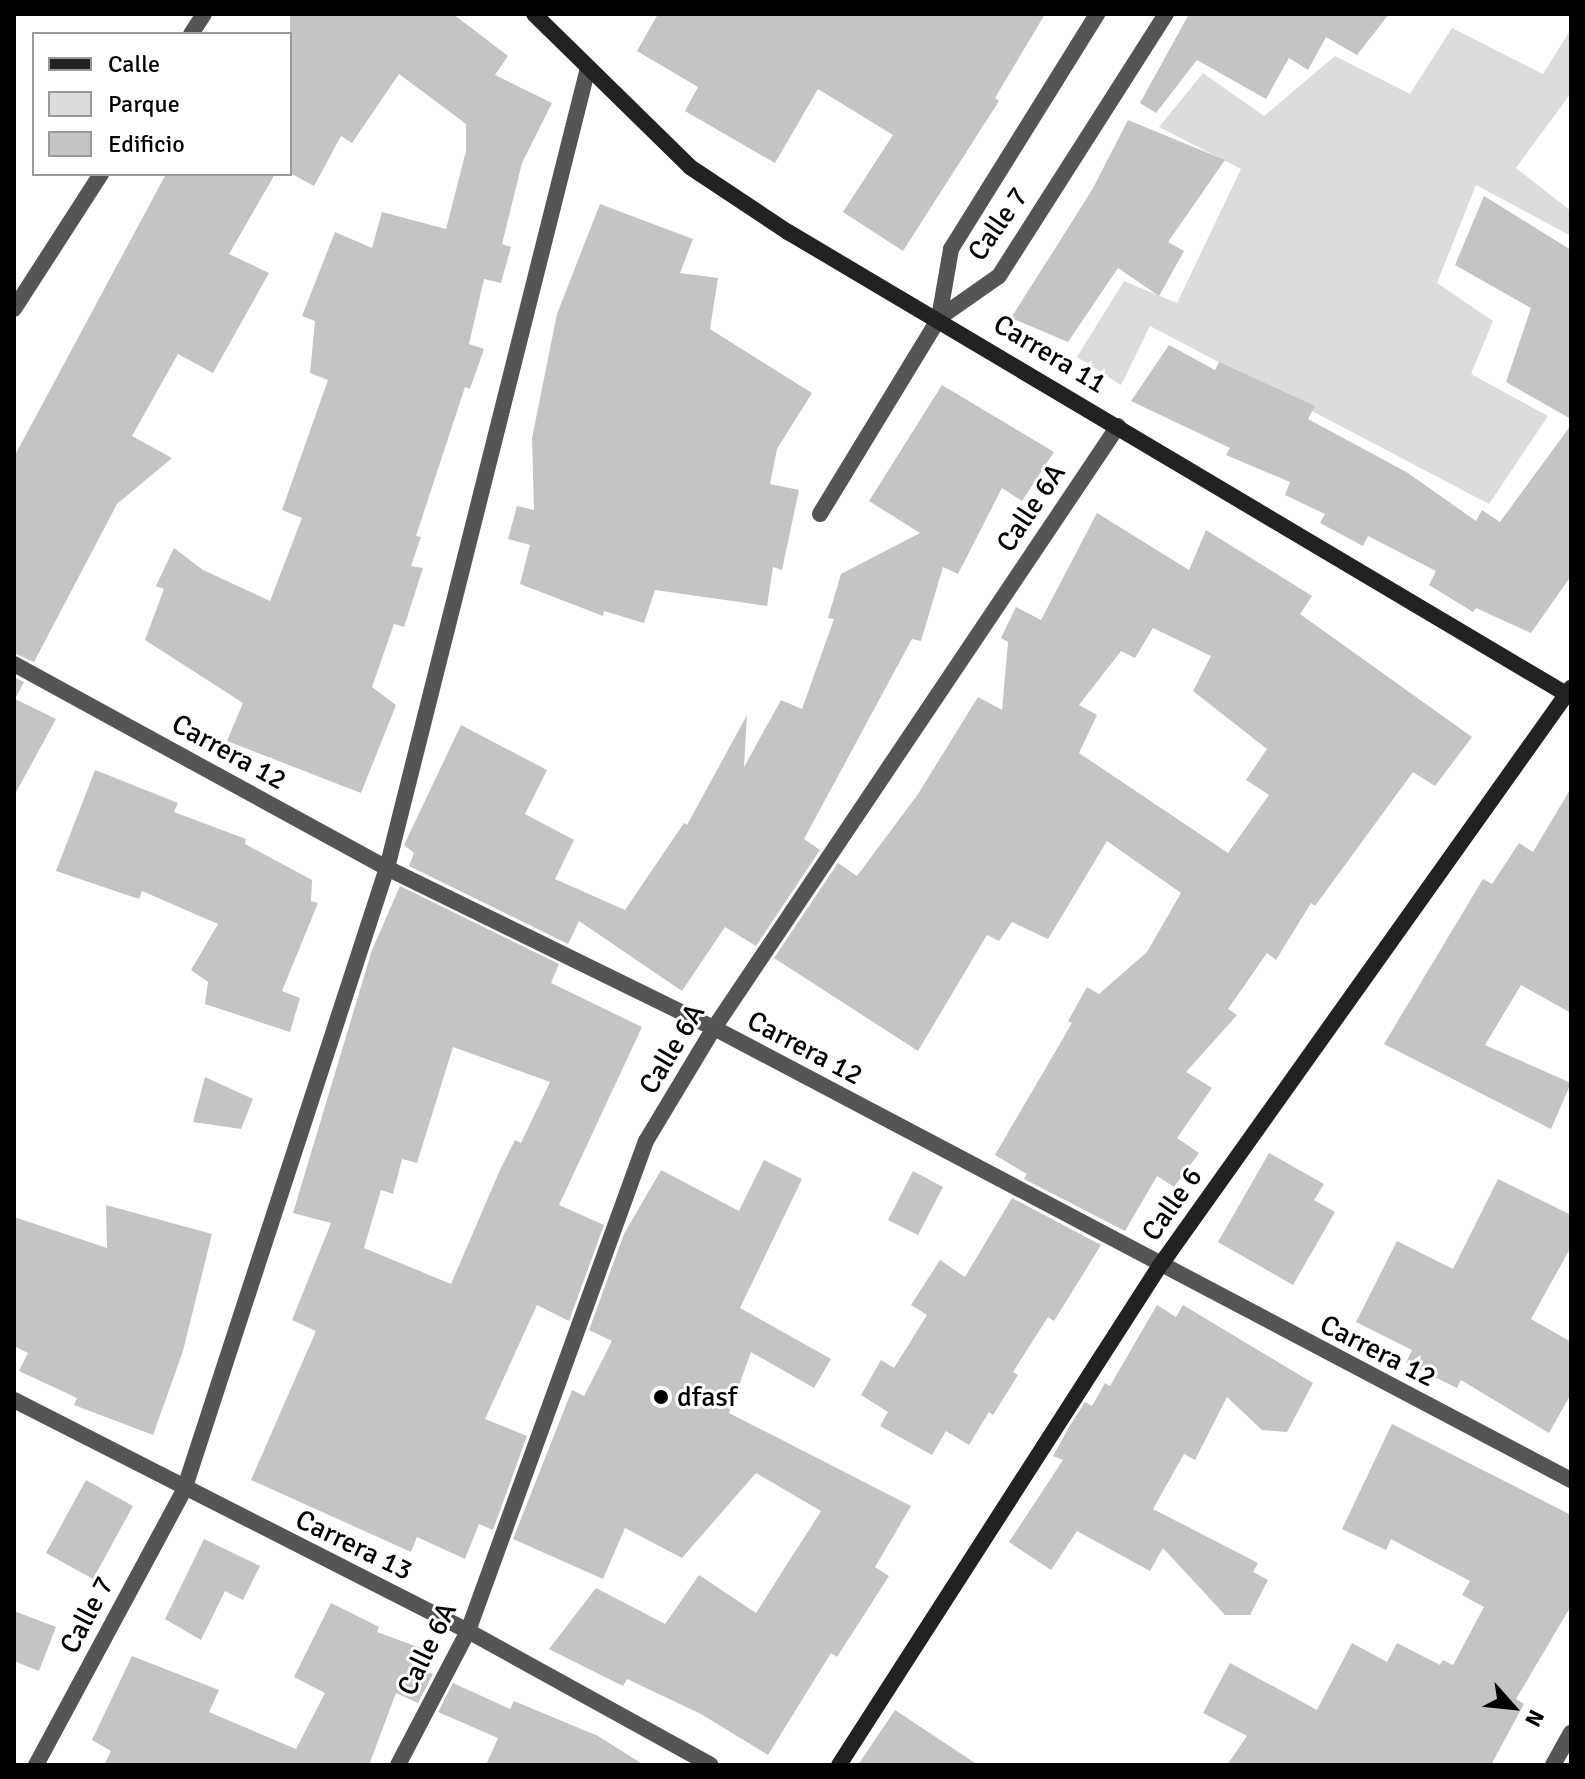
<!DOCTYPE html>
<html>
<head>
<meta charset="utf-8">
<style>
	body { margin:0 }
	#map { position:relative; width:1585px; height:1779px; overflow:hidden; background:#fff; font-family:Signika,sans-serif }
	div>[style] { position:absolute }
	[style*='--x'] { left:calc(var(--x)*1px); top:calc(var(--y)*1px); width:calc(var(--w)*1px); rotate:calc(var(--a)*1deg) }
	.green>* { inset:0; background:#dcdcdc }
	.building>* { inset:0; background:#c4c4c4 }
	.street>* { height:16px; margin:-8px; padding:0 8px; transform-origin:8px; border-radius:8px; background:#555 }
	.secondary>* { height:16px; margin:-8px; padding:0 8px; transform-origin:8px; border-radius:8px; background:#222 }
	.dots>* { width:22px; height:22px; translate:-50% -50%; box-sizing:border-box; border:4px solid #fff; border-radius:50% }
	span { translate:-50% -50%; white-space:nowrap; text-align:center; line-height:1.15; -webkit-text-stroke:6px #fff; paint-order:stroke }
	.street-label { font-size:28px; color:#000 }
	.poi-label { font-size:28px; color:#000 }
	.left { translate:0 -50%; text-align:left }
	.frame { position:absolute; inset:0; border:16px solid #000; pointer-events:none }
	.legend { position:absolute; left:32px; top:32px; width:260px; height:144px; box-sizing:border-box; background:#fff; border:2px solid #999; margin:0; padding:10px 14px; list-style:none; font-size:24px; color:#000 }
	.legend li { display:flex; align-items:center; gap:16px; height:40px }
	.legend b { width:40px; border:2px solid #999 }
	.north { position:absolute; left:1473px; top:1667px; width:80px; height:80px; -webkit-text-stroke:6px #fff; paint-order:stroke; rotate:117deg; font-size:22px; font-weight:700; line-height:32px; text-align:center; color:#000 }
	.north::after { content:''; display:block; margin:auto; width:28px; height:36px; background:#000; clip-path:polygon(50% 0,100% 100%,50% 72%,0 100%) }
</style>
</head>
<body>
<div id="map">
	<div class="green">
		<div style="clip-path:polygon(1452px 28px,1543px 74px,1571px 29px,1571px 93px,1516px 168px,1571px 211px,1571px 236px,1476px 185px,1437px 283px,1493px 321px,1471px 374px,1548px 416px,1489px 504px,1150px 326px,1121px 385px,1077px 357px,1124px 281px,1177px 303px,1241px 169px,1159px 127px,1203px 73px,1264px 116px,1335px 56px,1410px 94px)"></div>
	</div>
	<div class="building">
		<div style="clip-path:polygon(290px 14px,453px 14px,508px 56px,495px 75px,552px 103px,522px 163px,502px 244px,511px 247px,501px 283px,484px 279px,469px 344px,484px 349px,470px 389px,465px 387px,416px 536px,421px 537px,411px 566px,423px 568px,404px 627px,394px 624px,372px 687px,396px 705px,361px 793px,227px 741px,243px 703px,145px 640px,164px 589px,156px 586px,174px 548px,203px 570px,270px 601px,302px 518px,282px 510px,328px 380px,310px 373px,315px 321px,302px 316px,335px 232px,372px 248px,382px 212px,446px 229px,466px 151px,466px 124px,399px 74px,352px 143px,341px 136px,314px 186px,290px 173px)"></div>
		<div style="clip-path:polygon(658px 14px,1045px 14px,995px 98px,999px 101px,903px 251px,843px 212px,893px 135px,818px 89px,775px 163px,685px 111px,698px 87px,637px 51px)"></div>
		<div style="clip-path:polygon(1189px 14px,1389px 14px,1357px 55px,1326px 37px,1308px 70px,1289px 58px,1266px 99px,1197px 60px,1156px 113px,1140px 103px)"></div>
		<div style="clip-path:polygon(1128px 120px,1225px 160px,1168px 242px,1184px 251px,1159px 296px,1118px 268px,1068px 342px,1011px 318px,1092px 190px)"></div>
		<div style="clip-path:polygon(166px 174px,275px 174px,229px 254px,269px 273px,213px 373px,178px 354px,132px 436px,172px 458px,117px 504px,34px 662px,14px 653px,14px 457px)"></div>
		<div style="clip-path:polygon(1484px 196px,1571px 250px,1571px 419px,1506px 382px,1531px 308px,1455px 265px)"></div>
		<div style="clip-path:polygon(600px 204px,693px 239px,680px 273px,718px 278px,710px 329px,812px 393px,777px 449px,770px 484px,799px 490px,782px 570px,773px 567px,767px 606px,655px 590px,644px 623px,604px 611px,603px 616px,520px 584px,530px 545px,508px 539px,517px 506px,534px 510px,532px 438px,557px 314px)"></div>
		<div style="clip-path:polygon(1169px 345px,1215px 370px,1219px 362px,1315px 406px,1308px 419px,1408px 473px,1476px 521px,1482px 510px,1500px 522px,1571px 425px,1571px 576px,1531px 633px,1476px 608px,1473px 612px,1429px 585px,1436px 571px,1368px 536px,1363px 546px,1320px 523px,1325px 514px,1285px 495px,1290px 482px,1226px 455px,1230px 448px,1131px 401px)"></div>
		<div style="clip-path:polygon(942px 385px,1054px 452px,1022px 501px,1002px 488px,958px 574px,943px 567px,921px 641px,912px 639px,804px 839px,820px 850px,756px 946px,725px 927px,682px 991px,579px 921px,568px 944px,409px 866px,414px 853px,404px 845px,461px 725px,547px 770px,525px 814px,574px 840px,555px 879px,625px 910px,684px 823px,687px 825px,747px 715px,744px 767px,781px 700px,802px 709px,834px 619px,828px 618px,841px 574px,920px 533px,869px 501px)"></div>
		<div style="clip-path:polygon(evenodd,1097px 513px,1189px 570px,1206px 530px,1312px 596px,1300px 614px,1472px 737px,1435px 786px,1413px 772px,1315px 906px,1311px 903px,1276px 960px,1267px 953px,1228px 1009px,1237px 1015px,1186px 1072px,1212px 1088px,1177px 1138px,1199px 1153px,1174px 1187px,1157px 1176px,1125px 1231px,1024px 1179px,1027px 1174px,995px 1155px,1072px 1023px,1068px 1021px,1087px 987px,1099px 994px,1147px 952px,1181px 893px,1107px 841px,1048px 939px,1012px 922px,999px 941px,987px 935px,918px 1051px,774px 958px,838px 863px,857px 876px,918px 794px,978px 697px,1002px 710px,1008px 642px,1001px 638px,1016px 607px,1041px 620px,1097px 513px,1153px 628px,1211px 656px,1193px 691px,1267px 749px,1246px 780px,1269px 795px,1228px 853px,1079px 753px,1097px 715px,1079px 705px,1121px 651px,1135px 658px,1153px 628px)"></div>
		<div style="clip-path:polygon(14px 677px,24px 682px,15px 699px,56px 719px,14px 796px)"></div>
		<div style="clip-path:polygon(95px 770px,178px 803px,174px 812px,246px 839px,245px 844px,312px 880px,311px 901px,318px 903px,282px 991px,300px 998px,290px 1032px,205px 1004px,208px 982px,191px 970px,218px 924px,142px 891px,139px 899px,56px 871px)"></div>
		<div style="clip-path:polygon(1571px 788px,1571px 1013px,1521px 985px,1485px 1045px,1571px 1083px,1551px 1129px,1384px 1044px,1483px 879px,1492px 884px,1519px 843px,1533px 852px)"></div>
		<div style="clip-path:polygon(evenodd,400px 886px,559px 964px,551px 983px,642px 1027px,559px 1205px,604px 1225px,569px 1321px,537px 1305px,485px 1419px,527px 1436px,493px 1530px,479px 1524px,465px 1559px,417px 1537px,411px 1552px,251px 1480px,316px 1331px,292px 1320px,331px 1223px,293px 1213px,372px 950px,400px 886px,453px 1047px,550px 1082px,521px 1143px,515px 1140px,500px 1170px,451px 1284px,364px 1248px,381px 1190px,393px 1194px,402px 1159px,417px 1163px,453px 1047px)"></div>
		<div style="clip-path:polygon(205px 1077px,253px 1099px,241px 1129px,193px 1122px)"></div>
		<div style="clip-path:polygon(1269px 1153px,1324px 1184px,1314px 1200px,1335px 1212px,1293px 1285px,1218px 1242px)"></div>
		<div style="clip-path:polygon(764px 1160px,802px 1179px,740px 1308px,831px 1359px,814px 1388px,751px 1352px,729px 1413px,911px 1506px,875px 1567px,889px 1576px,837px 1657px,831px 1653px,768px 1755px,701px 1714px,627px 1679px,623px 1686px,549px 1649px,596px 1588px,665px 1624px,699px 1575px,756px 1613px,821px 1511px,756px 1473px,682px 1558px,625px 1528px,603px 1579px,513px 1539px,572px 1390px,584px 1396px,612px 1341px,589px 1330px,624px 1234px,661px 1170px,739px 1211px)"></div>
		<div style="clip-path:polygon(913px 1171px,943px 1187px,918px 1235px,888px 1220px)"></div>
		<div style="clip-path:polygon(1498px 1179px,1571px 1215px,1571px 1247px,1531px 1319px,1571px 1342px,1571px 1394px,1549px 1433px,1461px 1380px,1457px 1388px,1406px 1363px,1412px 1350px,1356px 1322px,1397px 1241px,1453px 1269px)"></div>
		<div style="clip-path:polygon(1012px 1198px,1101px 1245px,1054px 1321px,1048px 1317px,1013px 1372px,1018px 1375px,993px 1415px,989px 1412px,969px 1445px,946px 1431px,932px 1455px,880px 1426px,888px 1412px,861px 1395px,881px 1360px,894px 1368px,927px 1315px,911px 1305px,940px 1260px,965px 1277px)"></div>
		<div style="clip-path:polygon(106px 1205px,212px 1234px,183px 1351px,153px 1435px,74px 1405px,77px 1398px,19px 1371px,28px 1353px,14px 1346px,14px 1217px,107px 1248px)"></div>
		<div style="clip-path:polygon(1157px 1305px,1176px 1317px,1183px 1305px,1313px 1383px,1287px 1432px,1262px 1430px,1227px 1397px,1195px 1460px,1184px 1454px,1153px 1509px,1258px 1563px,1253px 1572px,1268px 1580px,1250px 1615px,1225px 1615px,1163px 1548px,1150px 1571px,1077px 1531px,1051px 1570px,1009px 1542px,1063px 1460px,1053px 1456px,1069px 1427px,1085px 1402px,1092px 1406px,1105px 1383px,1110px 1386px)"></div>
		<div style="clip-path:polygon(1392px 1424px,1571px 1515px,1571px 1606px,1516px 1699px,1524px 1704px,1491px 1765px,1227px 1765px,1247px 1736px,1203px 1713px,1230px 1663px,1317px 1710px,1352px 1643px,1387px 1662px,1397px 1643px,1440px 1665px,1443px 1660px,1453px 1665px,1484px 1607px,1462px 1595px,1470px 1581px,1391px 1539px,1386px 1550px,1342px 1529px)"></div>
		<div style="clip-path:polygon(86px 1480px,133px 1506px,93px 1579px,46px 1553px)"></div>
		<div style="clip-path:polygon(204px 1539px,260px 1566px,243px 1600px,225px 1591px,201px 1640px,165px 1619px)"></div>
		<div style="clip-path:polygon(331px 1603px,379px 1627px,377px 1632px,426px 1650px,420px 1668px,433px 1674px,418px 1703px,396px 1693px,369px 1765px,104px 1765px,111px 1751px,92px 1740px,132px 1656px,219px 1690px,209px 1712px,296px 1749px,325px 1693px,294px 1677px)"></div>
		<div style="clip-path:polygon(14px 1611px,56px 1627px,39px 1671px,14px 1661px)"></div>
		<div style="clip-path:polygon(453px 1683px,510px 1709px,514px 1701px,598px 1736px,644px 1765px,486px 1765px,498px 1738px,438px 1712px)"></div>
		<div style="clip-path:polygon(895px 1710px,978px 1765px,858px 1765px)"></div>
	</div>
	<div class="street">
		<div style="--x:191;--y:34;--w:24;--a:-57"></div>
		<div style="--x:14;--y:309;--w:161;--a:-57.2"></div>
		<div style="--x:939;--y:318;--w:73;--a:-35"></div>
		<div style="--x:999;--y:276;--w:311;--a:-57.5"></div>
		<div style="--x:820;--y:514;--w:229;--a:-58.7"></div>
		<div style="--x:939;--y:318;--w:70;--a:-80.1"></div>
		<div style="--x:951;--y:249;--w:277;--a:-58.1"></div>
		<div style="--x:14;--y:664;--w:425;--a:28.7"></div>
		<div style="--x:387;--y:868;--w:364;--a:26.1"></div>
		<div style="--x:714;--y:1028;--w:969;--a:27.81"></div>
		<div style="--x:14;--y:1400;--w:509;--a:26.97"></div>
		<div style="--x:468;--y:1631;--w:277;--a:28.9"></div>
		<div style="--x:36;--y:1765;--w:312;--a:-61.7"></div>
		<div style="--x:184;--y:1490;--w:654;--a:-71.93"></div>
		<div style="--x:387;--y:868;--w:825;--a:-75.9"></div>
		<div style="--x:398;--y:1765;--w:151;--a:-62.4"></div>
		<div style="--x:468;--y:1631;--w:521;--a:-70.04"></div>
		<div style="--x:646;--y:1141;--w:132;--a:-59"></div>
		<div style="--x:714;--y:1028;--w:725;--a:-56.13"></div>
		<div style="--x:1553;--y:1765;--w:37;--a:-61"></div>
	</div>
	<div class="secondary">
		<div style="--x:534;--y:14;--w:219;--a:44.4"></div>
		<div style="--x:690;--y:167;--w:118;--a:33.6"></div>
		<div style="--x:788;--y:232;--w:911;--a:30.7"></div>
		<div style="--x:839;--y:1765;--w:592;--a:-57.28"></div>
		<div style="--x:1159;--y:1267;--w:711;--a:-54.57"></div>
	</div>
	<div class="dots">
		<div style="left:661px;top:1397px;background:#000"></div>
	</div>
	<div class="street-label">
		<span style="left:998px;top:224px;rotate:-55deg">Calle 7</span>
		<span style="left:1050px;top:354px;rotate:31deg">Carrera 11</span>
		<span style="left:1031px;top:508px;rotate:-56deg">Calle 6A</span>
		<span style="left:229px;top:752px;rotate:29deg">Carrera 12</span>
		<span style="left:805px;top:1048px;rotate:28deg">Carrera 12</span>
		<span style="left:672px;top:1049px;rotate:-59deg">Calle 6A</span>
		<span style="left:1172px;top:1204px;rotate:-55deg">Calle 6</span>
		<span style="left:1378px;top:1351px;rotate:27deg">Carrera 12</span>
		<span style="left:354px;top:1545px;rotate:26deg">Carrera 13</span>
		<span style="left:87px;top:1615px;rotate:-62deg">Calle 7</span>
		<span style="left:427px;top:1649px;rotate:-64deg">Calle 6A</span>
	</div>
	<div class="poi-label">
		<span class="left" style="left:677px;top:1397px">dfasf</span>
	</div>
	<div class="frame"></div>
	<ul class="legend">
	<li><b style="height:10px;background:#222"></b>Calle</li>
	<li><b style="height:22px;background:#dcdcdc"></b>Parque</li>
	<li><b style="height:22px;background:#c4c4c4"></b>Edificio</li>
	</ul>
	<div class="north">N</div>
</div>
</body>
</html>
